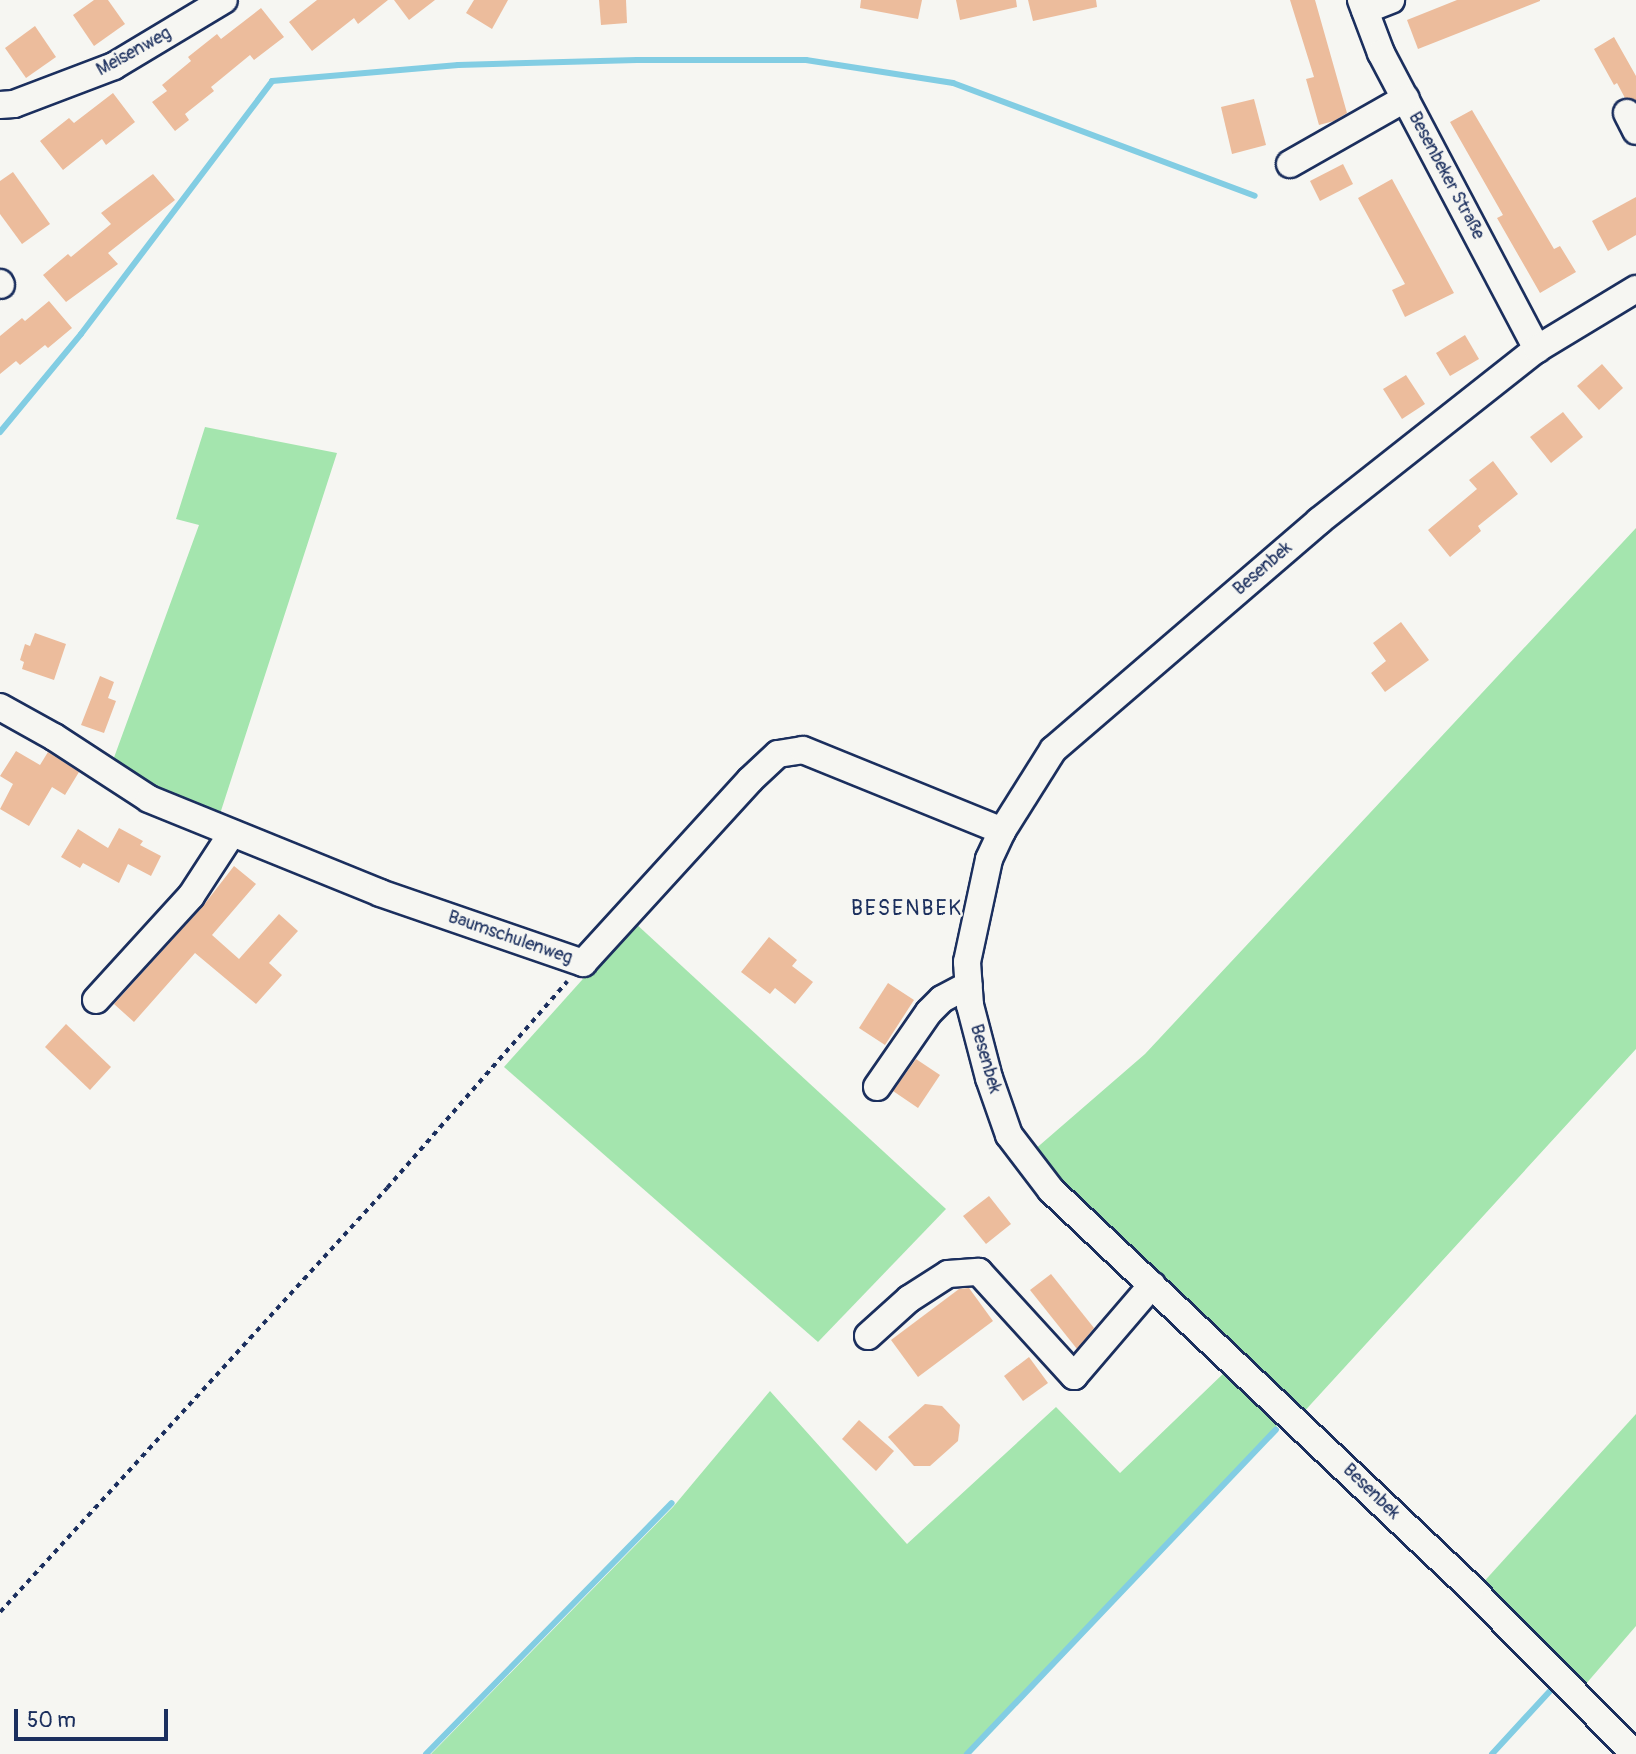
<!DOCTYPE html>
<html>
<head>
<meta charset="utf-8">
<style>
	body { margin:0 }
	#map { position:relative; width:1636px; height:1754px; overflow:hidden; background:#f6f6f2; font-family:Pangolin,sans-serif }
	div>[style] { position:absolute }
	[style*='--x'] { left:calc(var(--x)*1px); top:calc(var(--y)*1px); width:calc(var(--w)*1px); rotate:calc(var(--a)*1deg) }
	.green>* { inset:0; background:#a4e5ae }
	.stream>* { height:6px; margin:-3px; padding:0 3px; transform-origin:3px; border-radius:3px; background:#82cde3 }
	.building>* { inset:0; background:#ecbc9c }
	.path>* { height:3.5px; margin-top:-1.75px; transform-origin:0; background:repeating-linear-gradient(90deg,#1b2f5e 0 5px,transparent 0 10px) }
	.roads { filter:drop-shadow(2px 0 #1b2f5e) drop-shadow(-2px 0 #1b2f5e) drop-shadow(0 2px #1b2f5e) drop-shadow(0 -2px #1b2f5e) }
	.minor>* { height:26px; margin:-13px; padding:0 13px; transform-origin:13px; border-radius:13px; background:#f6f6f2 }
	span { translate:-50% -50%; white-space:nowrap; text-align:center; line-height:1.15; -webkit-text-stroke:5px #f6f6f2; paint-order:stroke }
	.street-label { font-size:18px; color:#1b2f5e }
	.quarter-label { font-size:21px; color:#1b2f5e; letter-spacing:2px }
	.scale { position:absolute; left:14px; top:1709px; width:154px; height:32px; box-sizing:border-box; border:4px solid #1b2f5e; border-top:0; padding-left:9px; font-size:21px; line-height:24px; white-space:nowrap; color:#1b2f5e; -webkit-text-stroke:5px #f6f6f2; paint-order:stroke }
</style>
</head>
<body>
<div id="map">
	<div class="green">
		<div style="clip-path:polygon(205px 427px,337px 453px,219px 817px,158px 792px,112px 763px,199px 525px,176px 519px)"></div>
		<div style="clip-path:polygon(1636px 528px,1636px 1049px,1301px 1415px,1033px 1151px,1145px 1054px)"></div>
		<div style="clip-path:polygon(634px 922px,946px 1209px,818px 1342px,504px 1067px)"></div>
		<div style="clip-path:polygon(1227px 1370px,1279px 1424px,964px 1754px,431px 1754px,673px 1507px,770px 1391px,907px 1544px,1056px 1407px,1120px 1473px)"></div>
		<div style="clip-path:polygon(1636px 1414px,1636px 1626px,1585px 1685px,1480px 1586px)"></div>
	</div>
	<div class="stream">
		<div style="--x:0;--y:432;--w:127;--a:-50.4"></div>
		<div style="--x:81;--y:334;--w:317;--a:-52.9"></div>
		<div style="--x:272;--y:81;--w:187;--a:-4.9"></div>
		<div style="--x:458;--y:65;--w:179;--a:-1.6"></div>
		<div style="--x:637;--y:60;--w:169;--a:0"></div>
		<div style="--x:806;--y:60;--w:149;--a:8.9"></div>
		<div style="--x:953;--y:83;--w:322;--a:20.5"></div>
		<div style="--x:426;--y:1754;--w:351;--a:-45.6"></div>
		<div style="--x:967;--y:1754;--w:448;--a:-46.4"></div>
		<div style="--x:1492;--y:1754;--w:86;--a:-47.4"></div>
	</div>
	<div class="building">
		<div style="clip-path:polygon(94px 0,108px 0,125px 24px,94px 46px,73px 15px)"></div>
		<div style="clip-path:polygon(317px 0,388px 0,358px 24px,354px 18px,312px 51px,289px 22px)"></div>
		<div style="clip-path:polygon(394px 0,435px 0,409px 20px)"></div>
		<div style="clip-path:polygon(474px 0,508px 0,492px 29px,466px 13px)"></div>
		<div style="clip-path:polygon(599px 0,626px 0,627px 23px,601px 25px)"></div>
		<div style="clip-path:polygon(861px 0,922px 0,918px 19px,860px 8px)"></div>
		<div style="clip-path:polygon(956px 0,1016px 0,1017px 7px,960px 20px)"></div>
		<div style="clip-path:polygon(1028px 0,1096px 0,1097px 7px,1033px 21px)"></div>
		<div style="clip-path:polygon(1290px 0,1315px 0,1347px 113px,1334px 121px,1319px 125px,1306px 79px,1314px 77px)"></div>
		<div style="clip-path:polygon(1457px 0,1540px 0,1540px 1px,1418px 49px,1407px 20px)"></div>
		<div style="clip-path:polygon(261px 8px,284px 37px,254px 60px,250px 55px,211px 87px,214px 91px,185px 114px,189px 120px,175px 131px,152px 102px,167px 91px,162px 85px,191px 61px,188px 57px,217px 34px,221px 39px)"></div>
		<div style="clip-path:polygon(35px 26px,56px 57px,26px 78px,5px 48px)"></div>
		<div style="clip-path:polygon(1614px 37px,1636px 76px,1636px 100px,1625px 98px,1617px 83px,1614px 85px,1594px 49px)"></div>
		<div style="clip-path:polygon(113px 93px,135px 122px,106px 145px,102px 139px,63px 170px,40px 141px,69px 118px,74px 123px)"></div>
		<div style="clip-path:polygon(1254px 99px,1266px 145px,1232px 154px,1221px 107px)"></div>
		<div style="clip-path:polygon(1472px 110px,1554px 249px,1560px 246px,1576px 272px,1540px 293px,1497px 218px,1503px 215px,1450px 122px)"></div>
		<div style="clip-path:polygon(1343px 164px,1353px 184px,1320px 201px,1310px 181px)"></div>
		<div style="clip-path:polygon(13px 172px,50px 224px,22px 244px,0 214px,0 181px)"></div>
		<div style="clip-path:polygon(153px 174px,175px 200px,108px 253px,118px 264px,66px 302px,43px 275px,68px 254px,71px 257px,111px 224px,101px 213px)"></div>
		<div style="clip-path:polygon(1392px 179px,1454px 293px,1405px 317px,1392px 290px,1405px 284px,1358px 198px)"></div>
		<div style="clip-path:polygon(1636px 197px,1636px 235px,1608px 251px,1592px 221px)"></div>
		<div style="clip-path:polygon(49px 301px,72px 328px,48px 348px,45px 345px,20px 365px,16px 361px,0 374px,0 336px,22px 318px,25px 321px)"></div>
		<div style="clip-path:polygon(1465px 335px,1479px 359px,1450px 376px,1436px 353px)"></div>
		<div style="clip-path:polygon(1602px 364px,1623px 388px,1599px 410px,1577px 386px)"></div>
		<div style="clip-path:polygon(1406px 375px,1425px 404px,1402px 419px,1383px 389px)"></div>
		<div style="clip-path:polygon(1563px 412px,1583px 437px,1551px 463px,1530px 437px)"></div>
		<div style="clip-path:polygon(1493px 461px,1518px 494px,1478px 526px,1481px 531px,1450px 557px,1428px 530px,1477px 489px,1469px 480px)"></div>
		<div style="clip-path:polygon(1401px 622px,1429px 660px,1385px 692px,1371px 673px,1386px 661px,1373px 643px)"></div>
		<div style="clip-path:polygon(35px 633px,66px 644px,54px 680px,22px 669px,24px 662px,20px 660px,25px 644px,30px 646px)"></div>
		<div style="clip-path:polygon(100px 676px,114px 682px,108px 698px,116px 701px,104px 733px,81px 725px)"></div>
		<div style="clip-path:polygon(16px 751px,40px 765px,48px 752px,79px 772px,65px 795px,52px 787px,29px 826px,0 809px,13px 784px,0 776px)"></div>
		<div style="clip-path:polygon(119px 828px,143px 841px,140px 845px,161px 856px,151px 876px,128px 864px,119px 883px,83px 863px,80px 868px,61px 857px,78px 829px,108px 848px)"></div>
		<div style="clip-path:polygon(234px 866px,256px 884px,212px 935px,239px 959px,279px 914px,298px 931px,269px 963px,282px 975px,256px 1004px,195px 953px,134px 1022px,114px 1004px,203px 906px)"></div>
		<div style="clip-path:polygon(769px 937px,797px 960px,792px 966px,813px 982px,795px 1004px,775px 988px,770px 994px,741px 972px)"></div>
		<div style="clip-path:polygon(888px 983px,914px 1000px,885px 1045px,859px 1028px)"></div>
		<div style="clip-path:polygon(66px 1024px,111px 1067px,90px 1090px,45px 1047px)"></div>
		<div style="clip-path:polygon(916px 1059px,940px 1075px,918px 1108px,893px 1091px)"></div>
		<div style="clip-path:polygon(989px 1196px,1011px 1224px,986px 1244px,963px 1216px)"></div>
		<div style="clip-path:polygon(1051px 1274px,1094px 1328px,1077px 1349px,1030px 1290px)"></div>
		<div style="clip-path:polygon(969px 1288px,993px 1321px,918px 1377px,891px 1340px,959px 1289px)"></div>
		<div style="clip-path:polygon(1029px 1357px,1048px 1383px,1023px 1401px,1004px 1376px)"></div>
		<div style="clip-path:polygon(925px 1404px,942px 1406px,960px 1425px,958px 1441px,930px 1466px,914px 1466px,888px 1437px)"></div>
		<div style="clip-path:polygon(859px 1420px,894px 1451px,876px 1471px,842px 1439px)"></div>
	</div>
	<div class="path">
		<div style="--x:0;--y:1612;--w:574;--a:-47.61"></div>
		<div style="--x:387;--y:1188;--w:274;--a:-48.9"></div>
	</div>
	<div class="roads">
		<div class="minor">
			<div style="--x:1361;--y:0;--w:57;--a:69.3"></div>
			<div style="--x:1381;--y:53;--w:335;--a:62.2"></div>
			<div style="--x:1365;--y:10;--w:28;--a:-21"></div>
			<div style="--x:0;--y:105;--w:14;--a:-4"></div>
			<div style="--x:14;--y:104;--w:107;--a:-20.8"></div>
			<div style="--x:114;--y:66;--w:128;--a:-31"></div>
			<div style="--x:1627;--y:113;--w:20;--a:63"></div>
			<div style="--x:1290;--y:164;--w:133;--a:-29.6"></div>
			<div style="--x:0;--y:283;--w:2;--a:63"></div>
			<div style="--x:0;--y:707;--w:62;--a:29.1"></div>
			<div style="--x:54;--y:737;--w:113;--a:33.1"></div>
			<div style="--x:149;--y:799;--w:249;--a:22.1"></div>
			<div style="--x:380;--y:893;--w:215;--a:19"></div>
			<div style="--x:583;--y:963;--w:248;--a:-47.6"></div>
			<div style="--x:750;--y:780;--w:38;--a:-43"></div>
			<div style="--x:778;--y:754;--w:25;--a:-9"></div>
			<div style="--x:803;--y:750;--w:215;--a:22.1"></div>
			<div style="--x:96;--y:1000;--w:141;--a:-47.6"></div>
			<div style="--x:191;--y:896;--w:75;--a:-56.9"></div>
			<div style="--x:877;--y:1087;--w:91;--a:-55.3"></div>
			<div style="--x:929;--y:1012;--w:18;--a:-45"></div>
			<div style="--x:942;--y:999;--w:30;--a:-28"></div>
			<div style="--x:868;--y:1336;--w:55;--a:-42.1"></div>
			<div style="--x:909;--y:1299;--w:46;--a:-32.7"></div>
			<div style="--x:948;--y:1274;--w:31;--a:-4"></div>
			<div style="--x:979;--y:1272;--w:141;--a:47.6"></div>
			<div style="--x:1074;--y:1376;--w:120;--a:-49.4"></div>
			<div style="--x:1635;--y:1754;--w:233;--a:-134.7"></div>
			<div style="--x:1471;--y:1588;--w:579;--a:-136.54"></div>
			<div style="--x:1051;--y:1190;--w:69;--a:-127.4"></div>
			<div style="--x:1009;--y:1135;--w:60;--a:-109.3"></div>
			<div style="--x:989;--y:1078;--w:75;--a:-104.6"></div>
			<div style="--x:970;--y:1005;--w:43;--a:-94"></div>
			<div style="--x:967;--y:962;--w:105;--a:-77.9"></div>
			<div style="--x:989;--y:859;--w:31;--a:-65"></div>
			<div style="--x:1002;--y:831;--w:96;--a:-57.8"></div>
			<div style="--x:1053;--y:750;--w:351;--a:-40.7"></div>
			<div style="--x:1319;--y:521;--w:278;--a:-38.3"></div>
			<div style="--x:1537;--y:349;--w:116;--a:-31.2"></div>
		</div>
	</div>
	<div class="street-label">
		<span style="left:134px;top:52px;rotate:-29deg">Meisenweg</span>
		<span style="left:1446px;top:176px;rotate:62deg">Besenbeker Straße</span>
		<span style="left:1263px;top:569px;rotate:-41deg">Besenbek</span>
		<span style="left:510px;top:938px;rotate:19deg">Baumschulenweg</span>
		<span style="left:985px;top:1059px;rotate:74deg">Besenbek</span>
		<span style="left:1371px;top:1492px;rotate:44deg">Besenbek</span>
	</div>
	<div class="quarter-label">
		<span style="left:907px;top:909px">BESENBEK</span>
	</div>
	<div class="scale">50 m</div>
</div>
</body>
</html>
